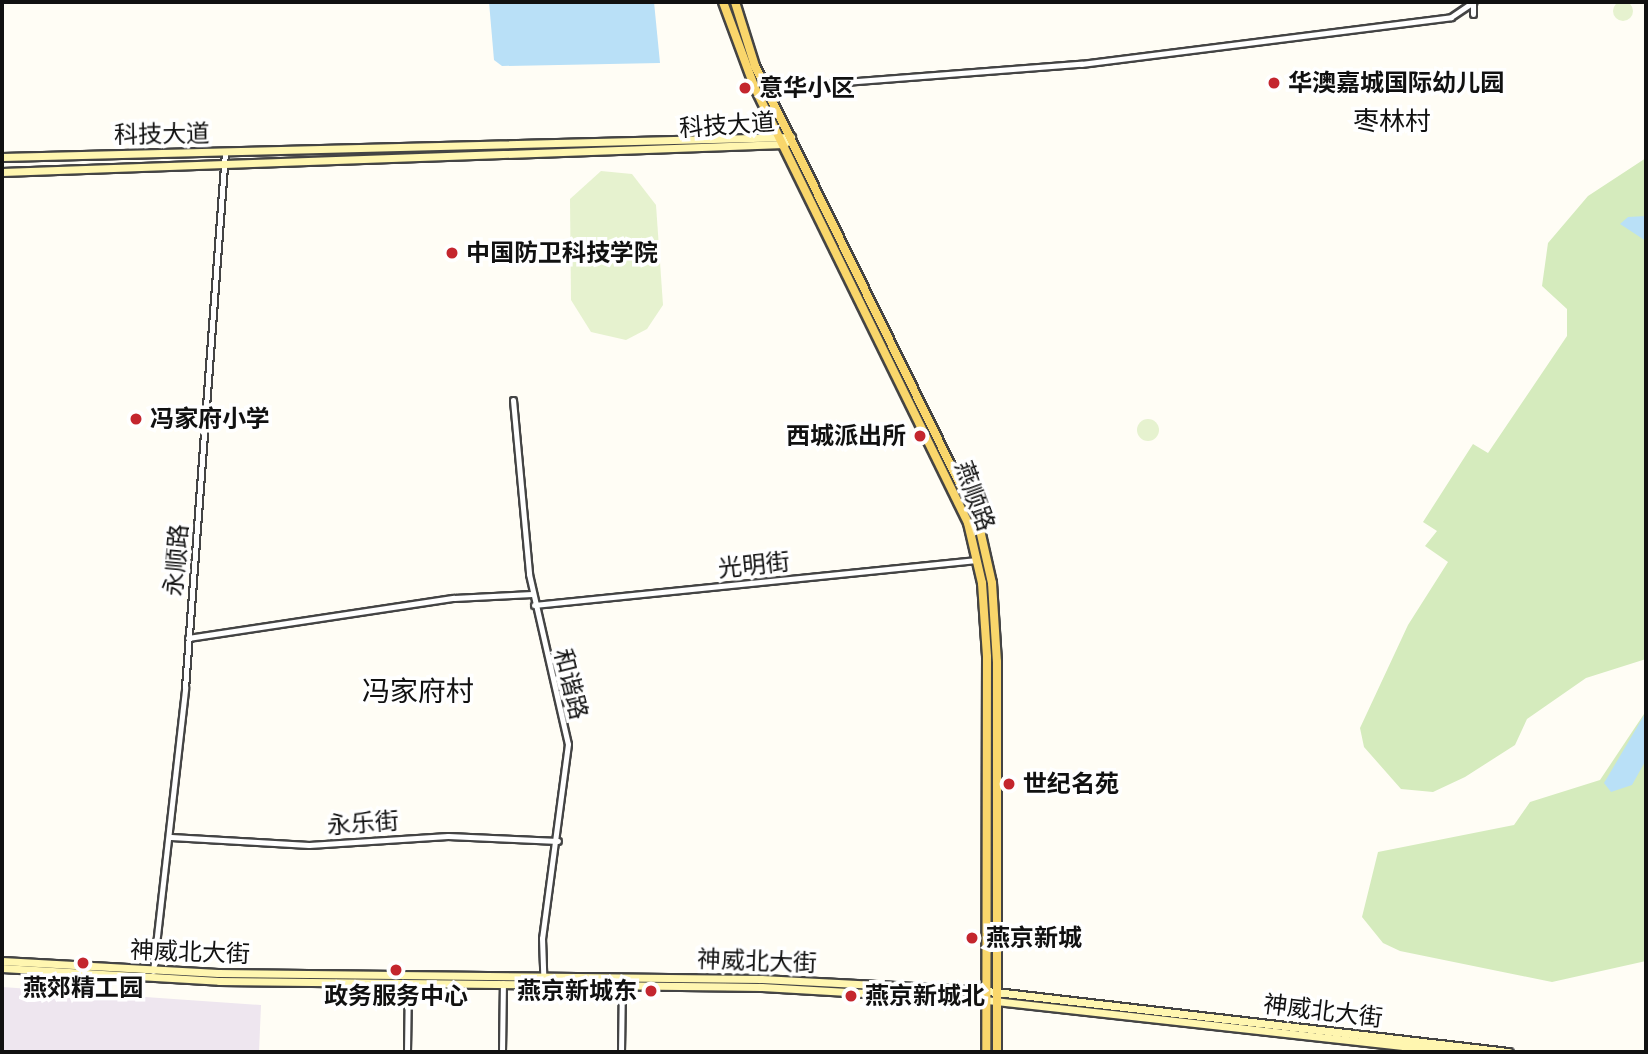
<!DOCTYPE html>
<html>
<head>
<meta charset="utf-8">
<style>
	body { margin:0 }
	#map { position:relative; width:1648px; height:1054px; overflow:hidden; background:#fffdf5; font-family:"PT Serif","Noto Sans SC",serif }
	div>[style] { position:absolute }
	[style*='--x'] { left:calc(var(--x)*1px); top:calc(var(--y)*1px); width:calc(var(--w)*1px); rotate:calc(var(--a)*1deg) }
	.industrial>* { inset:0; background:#eee6ef }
	.green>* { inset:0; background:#d5ebbd }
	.pitch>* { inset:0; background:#e6f2cf }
	.round { border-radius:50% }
	.water>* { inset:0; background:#b9e0f7 }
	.roads { filter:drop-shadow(2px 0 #444) drop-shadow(-2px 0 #444) drop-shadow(0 2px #444) drop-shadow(0 -2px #444) }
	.street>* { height:5px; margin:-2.5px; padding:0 2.5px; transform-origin:2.5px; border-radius:2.5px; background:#fff }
	.secondary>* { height:7px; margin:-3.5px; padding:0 3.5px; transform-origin:3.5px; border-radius:3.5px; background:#fff6b0 }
	.primary>* { height:8px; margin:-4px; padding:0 4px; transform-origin:4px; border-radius:4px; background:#f9d66b }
	.dots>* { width:19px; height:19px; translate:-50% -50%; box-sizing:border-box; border:4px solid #fff; border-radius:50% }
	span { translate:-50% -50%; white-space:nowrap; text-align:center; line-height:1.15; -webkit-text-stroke:7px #fff; paint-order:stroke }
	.poi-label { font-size:24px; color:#111; font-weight:700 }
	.left { translate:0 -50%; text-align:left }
	.right { translate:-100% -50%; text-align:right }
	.street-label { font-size:24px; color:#111 }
	.neighbourhood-label { font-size:26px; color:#111 }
	.quarter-label { font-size:28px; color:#111 }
	.frame { position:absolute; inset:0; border:4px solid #111; pointer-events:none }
</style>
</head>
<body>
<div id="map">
	<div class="industrial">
		<div style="clip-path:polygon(2px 987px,261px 1005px,259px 1052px,2px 1052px)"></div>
	</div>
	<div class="green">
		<div style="clip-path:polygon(1646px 158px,1646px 659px,1586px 678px,1527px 719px,1515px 745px,1465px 777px,1433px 792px,1401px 789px,1364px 747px,1360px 728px,1408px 625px,1448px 562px,1425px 546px,1437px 531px,1423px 522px,1473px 444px,1488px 453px,1567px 336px,1567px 309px,1542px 286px,1548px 243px,1588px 196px)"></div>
		<div style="clip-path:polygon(1646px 711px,1646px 961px,1552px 982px,1400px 951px,1383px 943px,1362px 917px,1378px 852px,1514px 825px,1530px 802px,1600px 780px)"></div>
	</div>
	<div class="pitch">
		<div class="round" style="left:1613px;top:1px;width:20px;height:20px"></div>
		<div style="clip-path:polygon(601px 171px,632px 174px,656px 205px,663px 305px,647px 329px,626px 340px,591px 332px,571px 300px,570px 199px)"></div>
		<div class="round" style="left:1137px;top:419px;width:22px;height:22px"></div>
	</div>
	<div class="water">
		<div style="clip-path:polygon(489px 2px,654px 2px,660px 63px,502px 66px,494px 60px)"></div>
		<div style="clip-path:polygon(1646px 216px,1646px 241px,1620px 224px,1628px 217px)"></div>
		<div style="clip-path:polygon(1646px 712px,1646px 760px,1632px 785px,1611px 792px,1604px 783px)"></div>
	</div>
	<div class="roads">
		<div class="street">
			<div style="--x:1473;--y:14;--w:12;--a:-90"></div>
			<div style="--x:766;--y:88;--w:316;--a:-4.4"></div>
			<div style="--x:1081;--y:64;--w:373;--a:-7.2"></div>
			<div style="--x:1451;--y:17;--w:27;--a:-34"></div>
			<div style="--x:513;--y:400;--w:175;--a:84.7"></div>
			<div style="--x:529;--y:574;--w:174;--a:77.1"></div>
			<div style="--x:568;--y:744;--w:196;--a:97.6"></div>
			<div style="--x:542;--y:938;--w:37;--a:88"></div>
			<div style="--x:534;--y:605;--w:445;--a:-5.8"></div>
			<div style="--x:188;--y:638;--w:269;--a:-8.6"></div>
			<div style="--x:454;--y:598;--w:78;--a:-2.9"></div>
			<div style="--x:171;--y:837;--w:138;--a:3.3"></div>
			<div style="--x:309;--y:845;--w:139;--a:-3.7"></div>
			<div style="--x:448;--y:836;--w:110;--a:2.6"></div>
			<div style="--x:153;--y:971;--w:285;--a:-83.5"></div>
			<div style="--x:185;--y:688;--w:537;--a:-85.73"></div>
			<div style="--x:407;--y:1052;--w:69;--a:-89.2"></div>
			<div style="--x:502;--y:1052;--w:69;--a:-89.2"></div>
			<div style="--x:621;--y:1052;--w:68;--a:-89.2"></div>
		</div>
		<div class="secondary">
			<div style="--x:2;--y:157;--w:789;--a:-1.45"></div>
			<div style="--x:2;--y:172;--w:783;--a:-2.05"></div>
			<div style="--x:784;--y:144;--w:10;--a:-45"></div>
			<div style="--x:2;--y:961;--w:216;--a:3.2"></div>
			<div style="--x:218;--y:973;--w:543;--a:0.63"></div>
			<div style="--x:761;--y:979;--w:226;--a:3"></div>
			<div style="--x:987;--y:991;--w:525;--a:6.68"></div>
			<div style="--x:2;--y:968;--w:217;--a:3.4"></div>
			<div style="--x:219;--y:981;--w:542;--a:0.63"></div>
			<div style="--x:761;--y:987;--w:225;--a:3.3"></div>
			<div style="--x:986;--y:1000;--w:477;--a:6.3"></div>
		</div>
		<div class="primary">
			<div style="--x:723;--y:2;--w:90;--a:69.7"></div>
			<div style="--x:754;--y:86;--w:487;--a:63.9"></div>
			<div style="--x:968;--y:523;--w:62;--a:76.9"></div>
			<div style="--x:982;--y:583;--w:74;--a:86.1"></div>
			<div style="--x:987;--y:657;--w:395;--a:90.1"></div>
			<div style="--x:735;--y:2;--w:67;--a:72.6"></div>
			<div style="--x:755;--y:66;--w:507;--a:63.89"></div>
			<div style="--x:978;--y:521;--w:64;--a:77.3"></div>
			<div style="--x:992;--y:583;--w:79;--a:86.4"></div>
			<div style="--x:997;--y:662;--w:390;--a:90"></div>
		</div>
	</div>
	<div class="dots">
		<div style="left:1274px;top:83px;background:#c4262e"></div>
		<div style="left:745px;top:88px;background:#c4262e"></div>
		<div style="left:452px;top:253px;background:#c4262e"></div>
		<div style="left:136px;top:419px;background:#c4262e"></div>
		<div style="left:920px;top:436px;background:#c4262e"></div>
		<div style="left:1009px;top:784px;background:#c4262e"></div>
		<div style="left:972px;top:938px;background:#c4262e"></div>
		<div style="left:83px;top:963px;background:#c4262e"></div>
		<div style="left:396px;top:970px;background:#c4262e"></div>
		<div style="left:651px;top:991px;background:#c4262e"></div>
		<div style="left:851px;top:996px;background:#c4262e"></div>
	</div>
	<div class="poi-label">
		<span class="left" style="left:1288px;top:83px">华澳嘉城国际幼儿园</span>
		<span class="left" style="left:759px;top:88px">意华小区</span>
		<span class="left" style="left:466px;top:253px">中国防卫科技学院</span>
		<span class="left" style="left:150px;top:419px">冯家府小学</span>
		<span class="right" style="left:906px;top:436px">西城派出所</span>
		<span class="left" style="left:1023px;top:784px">世纪名苑</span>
		<span class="left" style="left:986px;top:938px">燕京新城</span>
		<span style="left:83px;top:988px">燕郊精工园</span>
		<span class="right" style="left:637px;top:991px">燕京新城东</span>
		<span style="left:396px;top:996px">政务服务中心</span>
		<span class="left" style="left:865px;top:996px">燕京新城北</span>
	</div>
	<div class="street-label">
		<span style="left:727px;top:125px;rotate:-4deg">科技大道</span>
		<span style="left:162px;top:134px;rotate:-1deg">科技大道</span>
		<span style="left:975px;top:496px;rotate:70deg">燕顺路</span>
		<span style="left:176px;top:560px;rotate:-85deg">永顺路</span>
		<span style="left:754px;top:565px;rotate:-6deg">光明街</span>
		<span style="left:571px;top:684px;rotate:76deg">和谐路</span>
		<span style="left:363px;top:823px;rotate:-4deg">永乐街</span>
		<span style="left:190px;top:952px;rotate:2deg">神威北大街</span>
		<span style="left:757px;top:961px;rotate:2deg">神威北大街</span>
		<span style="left:1323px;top:1011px;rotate:7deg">神威北大街</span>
	</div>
	<div class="neighbourhood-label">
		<span style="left:1392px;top:121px">枣林村</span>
	</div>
	<div class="quarter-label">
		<span style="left:418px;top:691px">冯家府村</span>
	</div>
	<div class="frame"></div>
</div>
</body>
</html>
